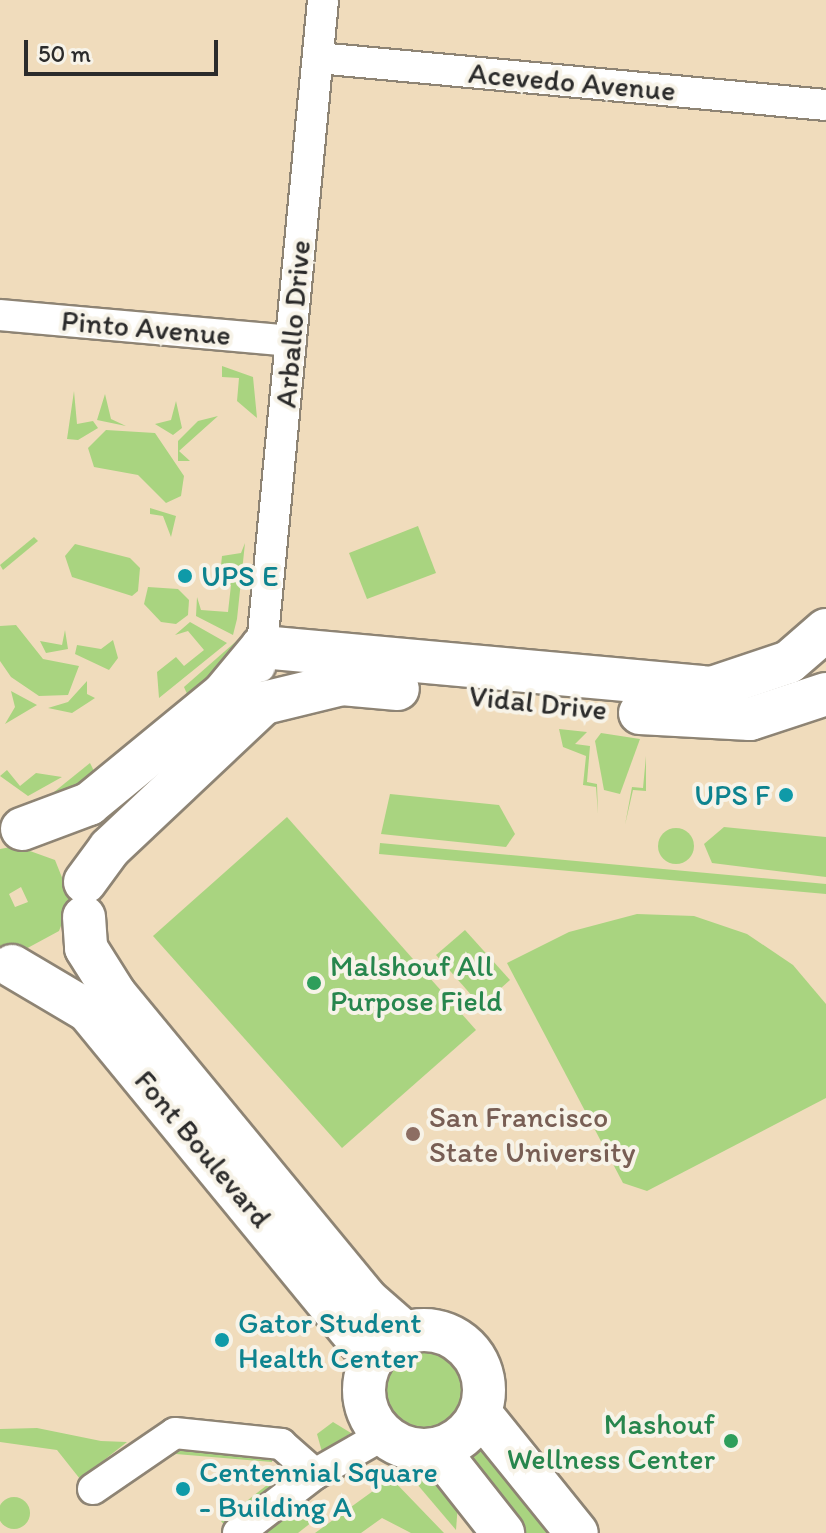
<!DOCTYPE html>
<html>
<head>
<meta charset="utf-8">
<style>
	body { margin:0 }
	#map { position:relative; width:826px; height:1533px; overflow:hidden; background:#f0dcbc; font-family:Itim,sans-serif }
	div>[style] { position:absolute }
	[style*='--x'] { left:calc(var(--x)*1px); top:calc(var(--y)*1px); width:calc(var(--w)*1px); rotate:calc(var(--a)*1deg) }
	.green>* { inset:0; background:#a9d480 }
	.round { border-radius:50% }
	.roads { filter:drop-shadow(2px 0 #8e8474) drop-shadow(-2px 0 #8e8474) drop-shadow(0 2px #8e8474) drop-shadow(0 -2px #8e8474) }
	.street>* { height:30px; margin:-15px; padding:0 15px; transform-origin:15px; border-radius:15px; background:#fff }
	.secondary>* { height:42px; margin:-21px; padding:0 21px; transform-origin:21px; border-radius:21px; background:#fff }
	.secondary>.ring { margin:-21px; padding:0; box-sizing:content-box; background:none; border:42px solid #fff; border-radius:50% }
	.dots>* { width:22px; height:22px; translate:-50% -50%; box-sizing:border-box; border:4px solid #f7f3e8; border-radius:50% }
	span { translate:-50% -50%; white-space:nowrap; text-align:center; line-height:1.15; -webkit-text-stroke:8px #f7f3e8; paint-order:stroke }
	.street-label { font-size:30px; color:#2b2b2b }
	.culture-label { font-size:30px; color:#0d838f }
	.left { translate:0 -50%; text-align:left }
	.right { translate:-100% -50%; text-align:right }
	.leisure-label { font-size:30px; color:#27864d }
	.education-label { font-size:30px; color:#785e54 }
	.scale { position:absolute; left:24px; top:40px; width:194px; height:36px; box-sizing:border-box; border:4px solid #2b2b2b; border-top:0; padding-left:10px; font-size:24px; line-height:28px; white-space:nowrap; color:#2b2b2b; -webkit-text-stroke:6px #f7f3e8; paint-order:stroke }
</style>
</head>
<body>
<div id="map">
	<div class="green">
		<div style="clip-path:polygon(222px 366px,253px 377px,257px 418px,237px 401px,239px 378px,222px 377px)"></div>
		<div style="clip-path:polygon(74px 391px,77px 424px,93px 421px,98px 428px,78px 440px,67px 439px)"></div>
		<div style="clip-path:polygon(105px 394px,111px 419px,126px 426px,97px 420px)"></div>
		<div style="clip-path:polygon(176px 401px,182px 428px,173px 435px,155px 424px,171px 420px)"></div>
		<div style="clip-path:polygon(218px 416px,179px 451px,190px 461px,178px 461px,178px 441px,198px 421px)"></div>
		<div style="clip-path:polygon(106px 430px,155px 433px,184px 476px,181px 496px,166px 503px,138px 475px,94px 467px,88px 448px)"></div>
		<div style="clip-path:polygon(150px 508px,176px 516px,171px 537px,163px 516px,150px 514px)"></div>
		<div style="clip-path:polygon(418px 526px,436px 573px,367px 599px,349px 553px)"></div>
		<div style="clip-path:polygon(34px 537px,38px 541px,3px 570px,0 565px)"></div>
		<div style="clip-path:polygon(245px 543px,237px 619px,233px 635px,196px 616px,197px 597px,201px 610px,228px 612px,231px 585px,219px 584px,222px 556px,241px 553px)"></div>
		<div style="clip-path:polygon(75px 544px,130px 558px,140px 568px,138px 591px,132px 596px,72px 577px,65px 556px)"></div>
		<div style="clip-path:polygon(148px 587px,178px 589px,189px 600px,188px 615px,176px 624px,161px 622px,144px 604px)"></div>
		<div style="clip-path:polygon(190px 622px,227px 643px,159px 698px,157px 672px,176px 657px,184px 666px,204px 650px,188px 631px,175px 635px)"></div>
		<div style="clip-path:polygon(16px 625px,43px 659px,79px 666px,68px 695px,39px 696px,11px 677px,0 661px,0 626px)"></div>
		<div style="clip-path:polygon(65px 630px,68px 649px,46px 653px,40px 641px,62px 645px)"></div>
		<div style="clip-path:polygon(241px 637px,237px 655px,188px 696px,184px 687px)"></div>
		<div style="clip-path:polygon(113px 640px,118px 658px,109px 670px,75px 654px,77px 645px,101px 649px)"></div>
		<div style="clip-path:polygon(87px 681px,87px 694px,95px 698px,89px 702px,72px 713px,48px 708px,68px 702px)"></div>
		<div style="clip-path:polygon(11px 691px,37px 705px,5px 724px,15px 707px)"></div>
		<div style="clip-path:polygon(559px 729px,587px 732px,575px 744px,590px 746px,587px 782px,597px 784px,598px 814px,596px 787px,583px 785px,586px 756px,563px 747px)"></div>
		<div style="clip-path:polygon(601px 733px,640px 739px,620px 794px,604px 790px,595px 741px)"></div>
		<div style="clip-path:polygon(646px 756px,646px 791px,633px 790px,625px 825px,632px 787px,643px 788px)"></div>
		<div style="clip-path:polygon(90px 763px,96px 775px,55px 806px,49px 796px)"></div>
		<div style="clip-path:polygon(7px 770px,20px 786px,36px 773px,62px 777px,28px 796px,0 776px)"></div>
		<div style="clip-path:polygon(390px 794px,499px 805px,515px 834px,506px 847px,381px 834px)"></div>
		<div style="clip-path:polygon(287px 817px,476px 1030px,342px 1148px,153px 936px)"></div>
		<div style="clip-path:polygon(724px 827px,826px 837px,826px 877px,712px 863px,704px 844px)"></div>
		<div class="round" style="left:658px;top:828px;width:36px;height:36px"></div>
		<div style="clip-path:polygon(380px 843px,826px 884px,826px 894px,379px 854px)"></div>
		<div style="clip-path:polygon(evenodd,16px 846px,55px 860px,71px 900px,59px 931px,22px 951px,0 947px,0 849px,16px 846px,21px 887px,28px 902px,15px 907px,9px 894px,21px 887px)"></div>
		<div style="clip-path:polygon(637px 914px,694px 916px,747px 934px,793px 965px,826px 1004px,826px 1098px,647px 1191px,623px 1183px,507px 963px,569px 932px)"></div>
		<div style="clip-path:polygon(465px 930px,510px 980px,481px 1006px,436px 955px)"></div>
		<div class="round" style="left:378px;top:1343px;width:94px;height:94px"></div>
		<div style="clip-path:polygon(333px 1422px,351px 1433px,322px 1452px,317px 1434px)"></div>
		<div style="clip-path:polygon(37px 1428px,101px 1441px,127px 1442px,80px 1479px,57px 1450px,0 1442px,0 1429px)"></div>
		<div style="clip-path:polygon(484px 1438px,565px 1533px,521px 1533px,463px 1455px)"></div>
		<div style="clip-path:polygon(177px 1448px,272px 1457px,272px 1462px,176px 1454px,139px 1473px)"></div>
		<div style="clip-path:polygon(394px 1457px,429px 1469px,458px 1504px,456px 1530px)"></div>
		<div style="clip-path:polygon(391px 1478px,444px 1533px,411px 1533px,382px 1518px,361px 1533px,315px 1533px)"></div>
		<div style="clip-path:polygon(271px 1482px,277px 1491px,228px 1530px,221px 1521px)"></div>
		<div class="round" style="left:-2px;top:1497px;width:32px;height:32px"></div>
		<div style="clip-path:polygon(298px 1505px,308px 1507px,312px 1522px,298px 1533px,263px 1533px)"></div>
	</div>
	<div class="roads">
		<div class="street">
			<div style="--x:318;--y:58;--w:510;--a:5.29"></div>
			<div style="--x:0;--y:315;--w:292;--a:5.1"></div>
			<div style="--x:260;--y:667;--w:670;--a:-84.6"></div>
			<div style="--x:93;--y:1489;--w:99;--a:-34.3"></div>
			<div style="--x:175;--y:1433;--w:107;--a:5.9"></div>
			<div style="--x:281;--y:1444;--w:45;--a:41.4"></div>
			<div style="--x:315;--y:1474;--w:78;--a:-29.8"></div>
			<div style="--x:238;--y:1533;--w:97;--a:-37.5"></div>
		</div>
		<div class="secondary">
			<div style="--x:640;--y:713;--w:110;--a:3.1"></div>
			<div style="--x:750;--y:719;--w:80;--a:-18.2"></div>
			<div style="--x:22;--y:829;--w:72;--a:-20.5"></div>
			<div style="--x:89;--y:804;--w:175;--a:-39.4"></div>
			<div style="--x:224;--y:693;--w:60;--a:-50.4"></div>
			<div style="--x:262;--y:647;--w:452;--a:5.2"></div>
			<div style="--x:712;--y:688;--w:81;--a:-18.7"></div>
			<div style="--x:789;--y:662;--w:49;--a:-40.9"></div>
			<div style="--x:85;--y:882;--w:42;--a:-53.7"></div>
			<div style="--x:110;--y:848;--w:212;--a:-43.3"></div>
			<div style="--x:264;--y:703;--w:80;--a:-13.7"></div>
			<div style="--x:342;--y:684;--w:56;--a:5.1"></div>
			<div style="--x:84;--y:917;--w:31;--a:86"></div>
			<div style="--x:86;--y:948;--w:54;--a:57.8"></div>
			<div style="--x:115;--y:994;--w:395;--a:50.5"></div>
			<div style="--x:366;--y:1299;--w:52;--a:41.1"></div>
			<div style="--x:12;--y:966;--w:88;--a:30.6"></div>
			<div style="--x:88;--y:1011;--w:449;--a:50.6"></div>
			<div class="ring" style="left:364px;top:1330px;width:78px;height:78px"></div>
			<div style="--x:480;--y:1413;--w:154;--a:51.1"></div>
			<div style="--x:437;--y:1449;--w:107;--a:51.8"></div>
		</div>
	</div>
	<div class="dots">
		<div style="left:185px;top:576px;background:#0f9aa8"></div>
		<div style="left:786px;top:795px;background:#0f9aa8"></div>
		<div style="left:314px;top:983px;background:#2e9e5b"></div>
		<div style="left:413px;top:1134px;background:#8d6e63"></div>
		<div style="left:222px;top:1340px;background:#0f9aa8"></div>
		<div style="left:731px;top:1441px;background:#2e9e5b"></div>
		<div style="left:183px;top:1489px;background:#0f9aa8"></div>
	</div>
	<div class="street-label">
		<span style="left:572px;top:82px;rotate:5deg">Acevedo Avenue</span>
		<span style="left:293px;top:324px;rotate:-85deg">Arballo Drive</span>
		<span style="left:146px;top:328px;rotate:5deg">Pinto Avenue</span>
		<span style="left:538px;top:703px;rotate:6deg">Vidal Drive</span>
		<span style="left:203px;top:1149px;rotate:50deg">Font Boulevard</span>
	</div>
	<div class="culture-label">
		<span class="left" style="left:201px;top:576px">UPS E</span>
		<span class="right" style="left:770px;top:795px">UPS F</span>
		<span class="left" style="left:238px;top:1340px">Gator Student<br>Health Center</span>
		<span class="left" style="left:199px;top:1489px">Centennial Square<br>- Building A</span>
	</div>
	<div class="leisure-label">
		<span class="left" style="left:330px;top:983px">Malshouf All<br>Purpose Field</span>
		<span class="right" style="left:715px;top:1441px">Mashouf<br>Wellness Center</span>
	</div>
	<div class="education-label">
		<span class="left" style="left:429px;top:1134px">San Francisco<br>State University</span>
	</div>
	<div class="scale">50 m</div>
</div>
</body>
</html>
